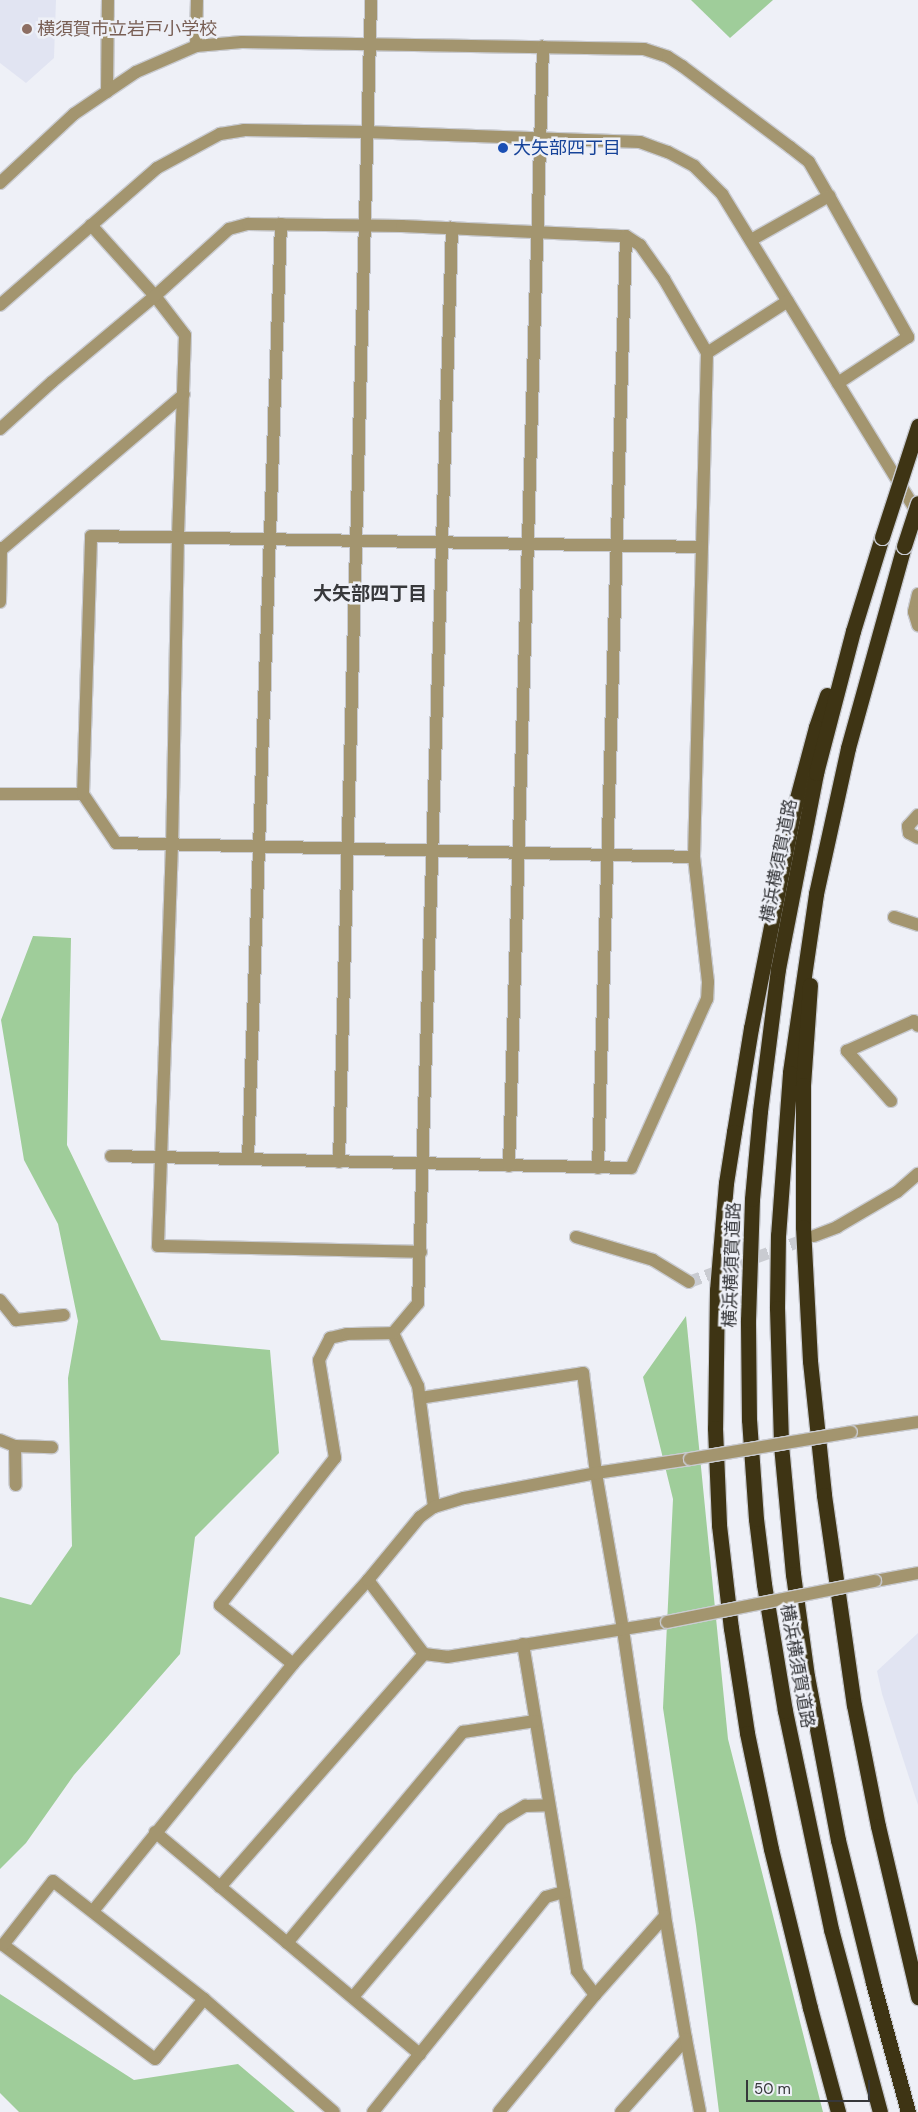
<!DOCTYPE html>
<html>
<head>
<meta charset="utf-8">
<style>
	body { margin:0 }
	#map { position:relative; width:918px; height:2112px; overflow:hidden; background:#eef0f7; font-family:"DM Sans","Noto Sans JP",sans-serif }
	div>[style] { position:absolute }
	[style*='--x'] { left:calc(var(--x)*1px); top:calc(var(--y)*1px); width:calc(var(--w)*1px); rotate:calc(var(--a)*1deg) }
	.built>* { inset:0; background:#e1e4f2 }
	.green>* { inset:0; background:#9fcd9a }
	.minor-tunnel>* { height:12px; margin-top:-6px; transform-origin:0; background:repeating-linear-gradient(90deg,#c9cbd1 0 12px,transparent 0 18px) }
	.roads { filter:drop-shadow(1px 0 #c9cbd1) drop-shadow(-1px 0 #c9cbd1) drop-shadow(0 1px #c9cbd1) drop-shadow(0 -1px #c9cbd1) }
	.minor>* { height:12px; margin:-6px; padding:0 6px; transform-origin:6px; border-radius:6px; background:#a3956f }
	.highway>* { height:15px; margin:-7.5px; padding:0 7.5px; transform-origin:7.5px; border-radius:7.5px; background:#3e3414 }
	.bridges { filter:drop-shadow(1px 0 #c9cbd1) drop-shadow(-1px 0 #c9cbd1) drop-shadow(0 1px #c9cbd1) drop-shadow(0 -1px #c9cbd1) }
	.minor-bridge>* { height:12px; margin:-6px; padding:0 6px; transform-origin:6px; border-radius:6px; background:#a3956f }
	.highway-bridge>* { height:15px; margin:-7.5px; padding:0 7.5px; transform-origin:7.5px; border-radius:7.5px; background:#3e3414 }
	.dots>* { width:14px; height:14px; translate:-50% -50%; box-sizing:border-box; border:2px solid #eef0f7; border-radius:50% }
	span { translate:-50% -50%; white-space:nowrap; text-align:center; line-height:1.15; -webkit-text-stroke:5px #eef0f7; paint-order:stroke }
	.education-label { font-size:18px; color:#785e54 }
	.left { translate:0 -50%; text-align:left }
	.transit-label { font-size:18px; color:#164399 }
	.street-label { font-size:18px; color:#37383b }
	.neighbourhood-label { font-size:19px; color:#37383b; font-weight:700 }
	.scale { position:absolute; left:746px; top:2080px; width:124px; height:22px; box-sizing:border-box; border:2px solid #37383b; border-top:0; padding-left:6px; font-size:15px; line-height:18px; white-space:nowrap; color:#37383b; -webkit-text-stroke:4px #eef0f7; paint-order:stroke }
</style>
</head>
<body>
<div id="map">
	<div class="built">
		<div style="clip-path:polygon(0 0,56px 0,54px 58px,26px 83px,0 63px)"></div>
		<div style="clip-path:polygon(918px 1633px,918px 1805px,882px 1694px,877px 1671px)"></div>
	</div>
	<div class="green">
		<div style="clip-path:polygon(691px 0,773px 0,730px 38px)"></div>
		<div style="clip-path:polygon(33px 936px,71px 938px,67px 1145px,161px 1340px,270px 1350px,279px 1453px,195px 1537px,180px 1654px,74px 1775px,26px 1843px,0 1869px,0 1597px,31px 1605px,72px 1546px,68px 1378px,78px 1321px,58px 1224px,24px 1160px,1px 1020px)"></div>
		<div style="clip-path:polygon(686px 1316px,728px 1739px,823px 2112px,719px 2112px,696px 1926px,663px 1708px,673px 1499px,643px 1377px)"></div>
		<div style="clip-path:polygon(0 1994px,134px 2080px,238px 2064px,295px 2112px,19px 2112px,0 2093px)"></div>
	</div>
	<div class="minor-tunnel">
		<div style="--x:689;--y:1282;--w:131;--a:-20.1"></div>
	</div>
	<div class="roads">
		<div class="minor">
			<div style="--x:196;--y:46;--w:46;--a:-88.8"></div>
			<div style="--x:107;--y:92;--w:92;--a:-89.4"></div>
			<div style="--x:0;--y:183;--w:101;--a:-43"></div>
			<div style="--x:74;--y:114;--w:75;--a:-34.1"></div>
			<div style="--x:136;--y:72;--w:65;--a:-23.4"></div>
			<div style="--x:196;--y:46;--w:46;--a:-5"></div>
			<div style="--x:242;--y:42;--w:402;--a:1"></div>
			<div style="--x:644;--y:49;--w:25;--a:18"></div>
			<div style="--x:668;--y:57;--w:17;--a:33"></div>
			<div style="--x:682;--y:66;--w:135;--a:36.9"></div>
			<div style="--x:790;--y:147;--w:24;--a:38"></div>
			<div style="--x:809;--y:162;--w:39;--a:60"></div>
			<div style="--x:829;--y:196;--w:162;--a:60.7"></div>
			<div style="--x:908;--y:337;--w:84;--a:146.7"></div>
			<div style="--x:91;--y:225;--w:96;--a:48"></div>
			<div style="--x:155;--y:296;--w:49;--a:52.4"></div>
			<div style="--x:185;--y:335;--w:202;--a:92"></div>
			<div style="--x:178;--y:537;--w:307;--a:91.1"></div>
			<div style="--x:172;--y:844;--w:402;--a:92"></div>
			<div style="--x:158;--y:1246;--w:263;--a:1.3"></div>
			<div style="--x:751;--y:240;--w:90;--a:-29.4"></div>
			<div style="--x:0;--y:305;--w:208;--a:-41.1"></div>
			<div style="--x:157;--y:168;--w:72;--a:-28.4"></div>
			<div style="--x:220;--y:134;--w:24;--a:-9"></div>
			<div style="--x:244;--y:130;--w:122;--a:0.9"></div>
			<div style="--x:366;--y:132;--w:274;--a:2.1"></div>
			<div style="--x:640;--y:142;--w:30;--a:20"></div>
			<div style="--x:668;--y:152;--w:30;--a:28"></div>
			<div style="--x:694;--y:166;--w:40;--a:45"></div>
			<div style="--x:722;--y:194;--w:375;--a:58.5"></div>
			<div style="--x:707;--y:353;--w:96;--a:-32.7"></div>
			<div style="--x:0;--y:429;--w:70;--a:-42.1"></div>
			<div style="--x:52;--y:382;--w:134;--a:-39.9"></div>
			<div style="--x:155;--y:296;--w:100;--a:-42.2"></div>
			<div style="--x:229;--y:229;--w:20;--a:-15"></div>
			<div style="--x:248;--y:224;--w:154;--a:0.7"></div>
			<div style="--x:402;--y:226;--w:224;--a:2.6"></div>
			<div style="--x:626;--y:236;--w:17;--a:33"></div>
			<div style="--x:640;--y:245;--w:42;--a:54.8"></div>
			<div style="--x:664;--y:279;--w:86;--a:59.8"></div>
			<div style="--x:707;--y:353;--w:504;--a:91.48"></div>
			<div style="--x:694;--y:857;--w:126;--a:83.6"></div>
			<div style="--x:708;--y:982;--w:17;--a:93"></div>
			<div style="--x:707;--y:999;--w:185;--a:114.2"></div>
			<div style="--x:631;--y:1168;--w:520;--a:-178.68"></div>
			<div style="--x:0;--y:548;--w:2;--a:63"></div>
			<div style="--x:1;--y:550;--w:240;--a:-40.4"></div>
			<div style="--x:918;--y:594;--w:18;--a:103"></div>
			<div style="--x:914;--y:612;--w:14;--a:73"></div>
			<div style="--x:0;--y:602;--w:52;--a:-88.9"></div>
			<div style="--x:0;--y:794;--w:83;--a:0"></div>
			<div style="--x:918;--y:815;--w:15;--a:132"></div>
			<div style="--x:908;--y:826;--w:7;--a:82"></div>
			<div style="--x:909;--y:833;--w:10;--a:29"></div>
			<div style="--x:694;--y:857;--w:578;--a:-178.61"></div>
			<div style="--x:116;--y:843;--w:59;--a:-124"></div>
			<div style="--x:83;--y:794;--w:258;--a:-88.2"></div>
			<div style="--x:91;--y:536;--w:610;--a:1.03"></div>
			<div style="--x:894;--y:917;--w:25;--a:18"></div>
			<div style="--x:891;--y:1101;--w:67;--a:-131.3"></div>
			<div style="--x:847;--y:1051;--w:73;--a:-24.1"></div>
			<div style="--x:914;--y:1021;--w:6;--a:51"></div>
			<div style="--x:248;--y:1159;--w:936;--a:-87.98"></div>
			<div style="--x:339;--y:1162;--w:1162;--a:-88.42"></div>
			<div style="--x:509;--y:1166;--w:1120;--a:-88.26"></div>
			<div style="--x:598;--y:1168;--w:932;--a:-88.28"></div>
			<div style="--x:814;--y:1236;--w:25;--a:-21"></div>
			<div style="--x:837;--y:1227;--w:69;--a:-30.3"></div>
			<div style="--x:897;--y:1192;--w:28;--a:-41"></div>
			<div style="--x:576;--y:1237;--w:80;--a:16.6"></div>
			<div style="--x:653;--y:1260;--w:42;--a:31.4"></div>
			<div style="--x:0;--y:1300;--w:26;--a:51"></div>
			<div style="--x:16;--y:1320;--w:48;--a:-5.9"></div>
			<div style="--x:420;--y:1398;--w:165;--a:-8.7"></div>
			<div style="--x:583;--y:1373;--w:101;--a:82.6"></div>
			<div style="--x:596;--y:1473;--w:159;--a:80.2"></div>
			<div style="--x:623;--y:1630;--w:289;--a:81.6"></div>
			<div style="--x:665;--y:1916;--w:106;--a:131.5"></div>
			<div style="--x:595;--y:1995;--w:151;--a:129.4"></div>
			<div style="--x:851;--y:1432;--w:68;--a:-8.5"></div>
			<div style="--x:0;--y:1440;--w:16;--a:22"></div>
			<div style="--x:15;--y:1446;--w:37;--a:2"></div>
			<div style="--x:15;--y:1446;--w:39;--a:89"></div>
			<div style="--x:434;--y:1507;--w:122;--a:-97.5"></div>
			<div style="--x:418;--y:1386;--w:59;--a:-115.3"></div>
			<div style="--x:393;--y:1333;--w:39;--a:-50"></div>
			<div style="--x:418;--y:1303;--w:1076;--a:-88.19"></div>
			<div style="--x:368;--y:1580;--w:93;--a:52.9"></div>
			<div style="--x:424;--y:1654;--w:23;--a:7"></div>
			<div style="--x:447;--y:1657;--w:223;--a:-9"></div>
			<div style="--x:875;--y:1581;--w:44;--a:-10.5"></div>
			<div style="--x:523;--y:1644;--w:331;--a:80.6"></div>
			<div style="--x:577;--y:1971;--w:30;--a:53"></div>
			<div style="--x:293;--y:1664;--w:94;--a:-141.1"></div>
			<div style="--x:220;--y:1605;--w:187;--a:-52"></div>
			<div style="--x:335;--y:1458;--w:99;--a:-99.3"></div>
			<div style="--x:319;--y:1360;--w:25;--a:-63"></div>
			<div style="--x:330;--y:1338;--w:17;--a:-13"></div>
			<div style="--x:347;--y:1334;--w:46;--a:-1.2"></div>
			<div style="--x:155;--y:1832;--w:346;--a:40"></div>
			<div style="--x:220;--y:1887;--w:310;--a:-48.8"></div>
			<div style="--x:93;--y:1911;--w:318;--a:-51"></div>
			<div style="--x:293;--y:1664;--w:113;--a:-48.2"></div>
			<div style="--x:368;--y:1580;--w:82;--a:-50.5"></div>
			<div style="--x:420;--y:1517;--w:17;--a:-36"></div>
			<div style="--x:434;--y:1507;--w:31;--a:-17"></div>
			<div style="--x:464;--y:1498;--w:134;--a:-10.7"></div>
			<div style="--x:596;--y:1473;--w:95;--a:-8.5"></div>
			<div style="--x:665;--y:1916;--w:125;--a:80.3"></div>
			<div style="--x:287;--y:1943;--w:275;--a:-50.2"></div>
			<div style="--x:463;--y:1732;--w:73;--a:-8.7"></div>
			<div style="--x:353;--y:1997;--w:233;--a:-49.9"></div>
			<div style="--x:503;--y:1819;--w:26;--a:-31"></div>
			<div style="--x:525;--y:1806;--w:24;--a:-2"></div>
			<div style="--x:204;--y:1999;--w:77;--a:129.2"></div>
			<div style="--x:155;--y:2059;--w:190;--a:-143.1"></div>
			<div style="--x:3;--y:1945;--w:81;--a:-52"></div>
			<div style="--x:53;--y:1881;--w:192;--a:38"></div>
			<div style="--x:204;--y:1999;--w:172;--a:41"></div>
			<div style="--x:373;--y:2112;--w:276;--a:-51.2"></div>
			<div style="--x:546;--y:1897;--w:19;--a:-16"></div>
			<div style="--x:621;--y:2112;--w:98;--a:-48.3"></div>
			<div style="--x:686;--y:2039;--w:74;--a:79.1"></div>
		</div>
		<div class="highway">
			<div style="--x:904;--y:546;--w:210;--a:105.5"></div>
			<div style="--x:848;--y:748;--w:149;--a:102.4"></div>
			<div style="--x:816;--y:894;--w:181;--a:98.3"></div>
			<div style="--x:790;--y:1073;--w:162;--a:94.2"></div>
			<div style="--x:778;--y:1235;--w:73;--a:90.8"></div>
			<div style="--x:777;--y:1308;--w:137;--a:88.3"></div>
			<div style="--x:781;--y:1445;--w:130;--a:84.7"></div>
			<div style="--x:793;--y:1574;--w:103;--a:82.2"></div>
			<div style="--x:807;--y:1676;--w:167;--a:79.3"></div>
			<div style="--x:838;--y:1840;--w:147;--a:76.2"></div>
			<div style="--x:873;--y:1983;--w:134;--a:74.8"></div>
			<div style="--x:827;--y:695;--w:34;--a:109"></div>
			<div style="--x:816;--y:727;--w:85;--a:105"></div>
			<div style="--x:794;--y:809;--w:223;--a:101.1"></div>
			<div style="--x:751;--y:1028;--w:105;--a:99.3"></div>
			<div style="--x:734;--y:1132;--w:52;--a:98.9"></div>
			<div style="--x:726;--y:1183;--w:107;--a:94.8"></div>
			<div style="--x:717;--y:1290;--w:138;--a:90.8"></div>
			<div style="--x:715;--y:1428;--w:97;--a:87.6"></div>
			<div style="--x:719;--y:1525;--w:104;--a:83.4"></div>
			<div style="--x:731;--y:1628;--w:106;--a:81.3"></div>
			<div style="--x:747;--y:1733;--w:118;--a:78.3"></div>
			<div style="--x:771;--y:1849;--w:164;--a:76.2"></div>
			<div style="--x:810;--y:2008;--w:108;--a:74.9"></div>
			<div style="--x:810;--y:985;--w:100;--a:94"></div>
			<div style="--x:803;--y:1085;--w:142;--a:90"></div>
			<div style="--x:803;--y:1227;--w:134;--a:87"></div>
			<div style="--x:810;--y:1361;--w:135;--a:84"></div>
			<div style="--x:824;--y:1495;--w:212;--a:81.9"></div>
			<div style="--x:854;--y:1705;--w:123;--a:78.8"></div>
			<div style="--x:878;--y:1826;--w:176;--a:76.8"></div>
			<div style="--x:880;--y:2112;--w:189;--a:-105"></div>
			<div style="--x:831;--y:1929;--w:223;--a:-101.9"></div>
			<div style="--x:785;--y:1711;--w:129;--a:-99.4"></div>
			<div style="--x:764;--y:1584;--w:65;--a:-97"></div>
			<div style="--x:756;--y:1519;--w:99;--a:-94"></div>
			<div style="--x:749;--y:1420;--w:100;--a:-90.6"></div>
			<div style="--x:748;--y:1320;--w:121;--a:-88.1"></div>
			<div style="--x:752;--y:1199;--w:88;--a:-84.8"></div>
			<div style="--x:760;--y:1111;--w:143;--a:-82.8"></div>
			<div style="--x:778;--y:969;--w:200;--a:-79"></div>
			<div style="--x:816;--y:773;--w:147;--a:-75.4"></div>
			<div style="--x:853;--y:631;--w:98;--a:-72.9"></div>
		</div>
	</div>
	<div class="bridges">
		<div class="minor-bridge">
			<div style="--x:690;--y:1459;--w:163;--a:-9.5"></div>
			<div style="--x:667;--y:1622;--w:212;--a:-11.2"></div>
		</div>
		<div class="highway-bridge">
			<div style="--x:882;--y:537;--w:117;--a:-72"></div>
			<div style="--x:904;--y:546;--w:45;--a:-72"></div>
		</div>
	</div>
	<div class="dots">
		<div style="left:27px;top:29px;background:#8d6e63"></div>
		<div style="left:503px;top:148px;background:#1a4fb4"></div>
	</div>
	<div class="education-label">
		<span class="left" style="left:37px;top:29px">横須賀市立岩戸小学校</span>
	</div>
	<div class="transit-label">
		<span class="left" style="left:513px;top:148px">大矢部四丁目</span>
	</div>
	<div class="street-label">
		<span style="left:779px;top:861px;rotate:-79deg">横浜横須賀道路</span>
		<span style="left:732px;top:1265px;rotate:-88deg">横浜横須賀道路</span>
		<span style="left:797px;top:1666px;rotate:80deg">横浜横須賀道路</span>
	</div>
	<div class="neighbourhood-label">
		<span style="left:370px;top:594px">大矢部四丁目</span>
	</div>
	<div class="scale">50 m</div>
</div>
</body>
</html>
